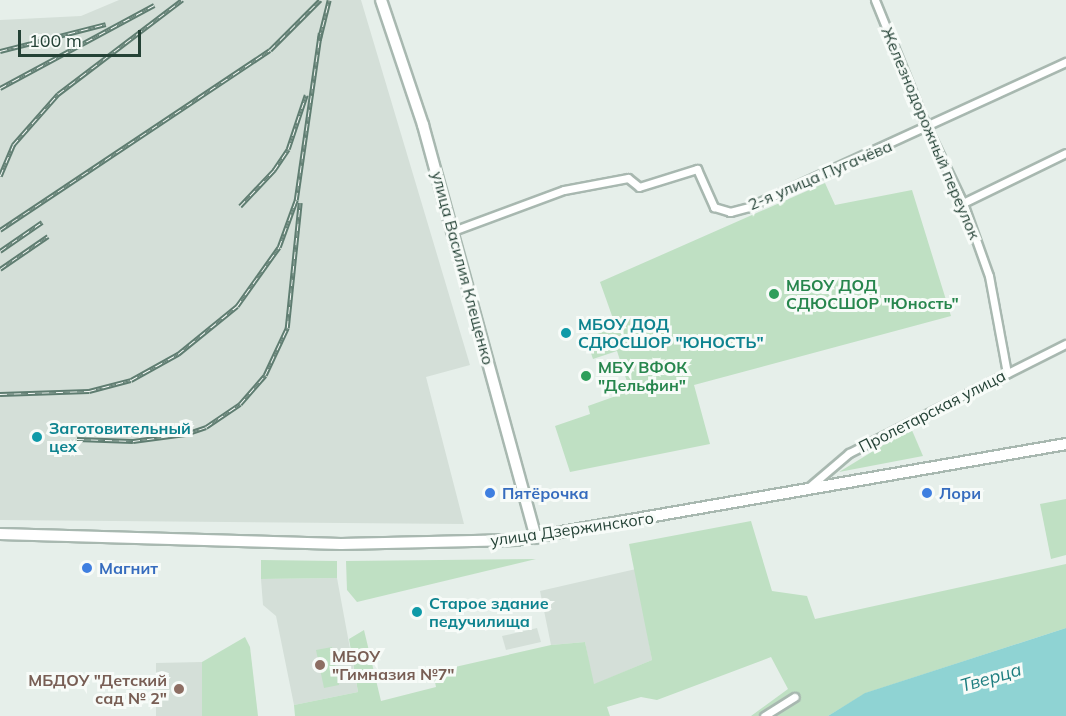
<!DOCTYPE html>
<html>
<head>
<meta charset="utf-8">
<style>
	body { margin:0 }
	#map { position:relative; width:1066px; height:716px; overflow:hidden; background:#e6efea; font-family:Mulish,sans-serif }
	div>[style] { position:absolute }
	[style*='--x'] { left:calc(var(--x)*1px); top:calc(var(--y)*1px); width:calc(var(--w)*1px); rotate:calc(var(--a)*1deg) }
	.built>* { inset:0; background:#d4dfd8 }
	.green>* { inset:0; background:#bfe0c3 }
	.water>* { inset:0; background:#8fd3d3 }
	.roads { filter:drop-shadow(2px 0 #a8b8b0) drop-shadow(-2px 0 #a8b8b0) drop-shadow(0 2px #a8b8b0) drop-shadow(0 -2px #a8b8b0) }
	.street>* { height:7px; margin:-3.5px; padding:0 3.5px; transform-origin:3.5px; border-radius:3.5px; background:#fff }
	.secondary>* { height:10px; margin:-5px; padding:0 5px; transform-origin:5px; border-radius:5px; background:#fff }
	.rail>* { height:4.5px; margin-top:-2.25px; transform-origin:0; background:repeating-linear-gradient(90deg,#f7fbf8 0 7px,#5f7d71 0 14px); box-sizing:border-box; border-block:2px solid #5f7d71 }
	.dots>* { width:16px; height:16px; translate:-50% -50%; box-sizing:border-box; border:3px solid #f7fbf8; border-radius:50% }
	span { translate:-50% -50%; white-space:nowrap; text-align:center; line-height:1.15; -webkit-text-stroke:6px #f7fbf8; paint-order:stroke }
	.street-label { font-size:16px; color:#244236 }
	.leisure-label { font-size:16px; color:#27864d; font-weight:700 }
	.left { translate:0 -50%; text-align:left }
	.culture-label { font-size:16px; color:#0d838f; font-weight:700 }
	.shop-label { font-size:16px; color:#366cbe; font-weight:700 }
	.education-label { font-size:16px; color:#785e54; font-weight:700 }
	.right { translate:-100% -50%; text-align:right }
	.water-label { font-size:18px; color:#1d7d7f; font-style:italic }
	.scale { position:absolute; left:18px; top:30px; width:123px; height:27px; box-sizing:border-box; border:3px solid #244236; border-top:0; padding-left:8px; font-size:18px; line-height:21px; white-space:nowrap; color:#244236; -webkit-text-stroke:4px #f7fbf8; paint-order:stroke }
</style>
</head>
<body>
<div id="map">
	<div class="built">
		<div style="clip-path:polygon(119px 0,361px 0,470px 365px,426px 377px,464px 524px,0 520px,0 20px,81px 16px)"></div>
		<div style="clip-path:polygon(636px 569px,652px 660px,593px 685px,585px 642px,551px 645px,540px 591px)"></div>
		<div style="clip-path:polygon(337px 578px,358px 692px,294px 705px,276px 616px,263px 605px,261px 579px)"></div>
		<div style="clip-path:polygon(537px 628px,541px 642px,506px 650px,502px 636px)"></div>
		<div style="clip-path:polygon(202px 662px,202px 716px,156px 716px,156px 663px)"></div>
	</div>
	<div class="green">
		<div style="clip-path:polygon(825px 183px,835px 205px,912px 190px,951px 316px,694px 385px,710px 444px,570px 472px,555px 426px,590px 414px,588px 406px,630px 391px,617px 351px,593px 359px,586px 338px,616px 327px,600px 282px)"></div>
		<div style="clip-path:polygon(911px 428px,923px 456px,839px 472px)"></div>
		<div style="clip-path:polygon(1066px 499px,1066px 555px,1051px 559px,1040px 504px)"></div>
		<div style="clip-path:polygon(751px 521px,772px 591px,807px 596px,815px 619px,1066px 564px,1066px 628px,866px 693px,828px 716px,751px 716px,788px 689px,771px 657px,657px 700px,641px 697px,607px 707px,610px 716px,295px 716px,294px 705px,358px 692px,349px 639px,364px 630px,381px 701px,436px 687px,433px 672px,551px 645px,585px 642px,594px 684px,652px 660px,629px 544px)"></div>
		<div style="clip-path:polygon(536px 559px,357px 602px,347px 590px,346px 561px)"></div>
		<div style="clip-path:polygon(261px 560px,337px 561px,337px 578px,261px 579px)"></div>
		<div style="clip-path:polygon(245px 637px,250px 647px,258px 716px,202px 716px,202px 662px)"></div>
		<div style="clip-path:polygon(332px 647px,339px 685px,324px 688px,316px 650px)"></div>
	</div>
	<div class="water">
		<div style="clip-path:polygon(1066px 628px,1066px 716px,828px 716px,865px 693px)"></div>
	</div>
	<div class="roads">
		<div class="street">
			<div style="--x:875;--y:0;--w:138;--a:67.9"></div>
			<div style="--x:927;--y:128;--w:83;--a:64.4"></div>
			<div style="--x:963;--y:203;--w:77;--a:70.4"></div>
			<div style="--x:989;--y:276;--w:99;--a:79.5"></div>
			<div style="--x:963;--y:203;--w:114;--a:-25.9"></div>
			<div style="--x:453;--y:231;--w:118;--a:-20.3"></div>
			<div style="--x:564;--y:190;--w:65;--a:-10.6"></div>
			<div style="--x:628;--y:178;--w:14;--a:39"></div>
			<div style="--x:639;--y:187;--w:61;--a:-17.2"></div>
			<div style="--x:697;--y:169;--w:42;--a:65.9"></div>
			<div style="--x:714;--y:207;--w:17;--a:17"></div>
			<div style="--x:730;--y:212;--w:20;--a:-15"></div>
			<div style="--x:749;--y:207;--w:349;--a:-24.6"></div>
			<div style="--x:808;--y:488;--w:54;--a:-40.5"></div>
			<div style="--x:849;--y:453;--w:243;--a:-26.7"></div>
			<div style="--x:764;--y:716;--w:36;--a:-32"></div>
		</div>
		<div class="secondary">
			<div style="--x:381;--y:0;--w:132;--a:71.4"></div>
			<div style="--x:423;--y:125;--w:428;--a:74.7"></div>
			<div style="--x:0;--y:534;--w:341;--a:1.7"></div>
			<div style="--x:341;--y:544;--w:175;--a:-1.3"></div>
			<div style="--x:516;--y:540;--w:558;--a:-9.9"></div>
		</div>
	</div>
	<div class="rail">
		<div style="--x:319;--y:40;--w:41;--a:-76"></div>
		<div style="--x:0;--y:51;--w:109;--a:-14.3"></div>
		<div style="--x:0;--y:88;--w:175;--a:-28.3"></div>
		<div style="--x:0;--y:176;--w:34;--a:-67"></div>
		<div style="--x:13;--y:145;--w:68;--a:-48.6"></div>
		<div style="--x:58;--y:94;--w:156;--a:-37.2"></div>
		<div style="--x:240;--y:206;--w:50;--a:-46.6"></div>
		<div style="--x:274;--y:170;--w:25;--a:-56"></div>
		<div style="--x:288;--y:149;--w:57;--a:-71.6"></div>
		<div style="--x:0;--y:230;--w:324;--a:-33.7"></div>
		<div style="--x:270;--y:50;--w:71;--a:-45"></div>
		<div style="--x:0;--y:251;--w:51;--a:-34.6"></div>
		<div style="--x:0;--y:269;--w:58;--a:-34.5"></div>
		<div style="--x:0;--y:394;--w:89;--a:-1.9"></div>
		<div style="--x:89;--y:391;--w:43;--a:-14.7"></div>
		<div style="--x:131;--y:380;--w:54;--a:-29"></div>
		<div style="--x:178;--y:354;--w:76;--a:-39.1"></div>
		<div style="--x:237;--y:306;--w:72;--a:-54.6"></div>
		<div style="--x:279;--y:247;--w:50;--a:-70.1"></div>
		<div style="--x:296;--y:200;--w:169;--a:-81.8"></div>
		<div style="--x:77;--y:439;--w:56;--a:2"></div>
		<div style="--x:133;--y:441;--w:53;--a:-7.5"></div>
		<div style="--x:186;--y:434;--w:21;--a:-19"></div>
		<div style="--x:206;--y:427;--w:41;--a:-34.1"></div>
		<div style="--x:240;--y:404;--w:38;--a:-49"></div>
		<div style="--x:265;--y:375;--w:52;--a:-64.9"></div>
		<div style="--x:287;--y:328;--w:126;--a:-84.1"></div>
	</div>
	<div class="dots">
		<div style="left:774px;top:294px;background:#2e9e5b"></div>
		<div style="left:566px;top:333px;background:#0f9aa8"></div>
		<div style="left:586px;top:376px;background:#2e9e5b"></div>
		<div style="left:37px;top:437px;background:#0f9aa8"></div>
		<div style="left:490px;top:493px;background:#3f7fe0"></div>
		<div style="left:927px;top:493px;background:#3f7fe0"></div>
		<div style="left:87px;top:568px;background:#3f7fe0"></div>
		<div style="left:417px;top:612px;background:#0f9aa8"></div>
		<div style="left:320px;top:665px;background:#8d6e63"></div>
		<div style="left:179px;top:689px;background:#8d6e63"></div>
	</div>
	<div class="street-label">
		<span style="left:931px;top:133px;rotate:67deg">Железнодорожный переулок</span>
		<span style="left:820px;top:175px;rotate:-23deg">2-я улица Пугачёва</span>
		<span style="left:463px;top:268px;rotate:75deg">улица Василия Клещенко</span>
		<span style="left:932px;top:411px;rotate:-27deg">Пролетарская улица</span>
		<span style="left:572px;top:529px;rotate:-8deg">улица Дзержинского</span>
	</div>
	<div class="leisure-label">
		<span class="left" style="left:786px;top:294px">МБОУ ДОД<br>СДЮСШОР "Юность"</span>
		<span class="left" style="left:598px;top:376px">МБУ ВФОК<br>"Дельфин"</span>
	</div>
	<div class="culture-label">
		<span class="left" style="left:578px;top:333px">МБОУ ДОД<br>СДЮСШОР "ЮНОСТЬ"</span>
		<span class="left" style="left:49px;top:437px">Заготовительный<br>цех</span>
		<span class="left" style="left:429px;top:612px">Старое здание<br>педучилища</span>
	</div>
	<div class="shop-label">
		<span class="left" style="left:502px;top:493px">Пятёрочка</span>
		<span class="left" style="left:939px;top:493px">Лори</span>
		<span class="left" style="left:99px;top:568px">Магнит</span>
	</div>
	<div class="education-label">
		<span class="left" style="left:332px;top:665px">МБОУ<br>"Гимназия №7"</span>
		<span class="right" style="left:167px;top:689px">МБДОУ "Детский<br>сад № 2"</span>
	</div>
	<div class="water-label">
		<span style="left:991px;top:678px;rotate:-16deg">Тверца</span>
	</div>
	<div class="scale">100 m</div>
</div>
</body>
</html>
